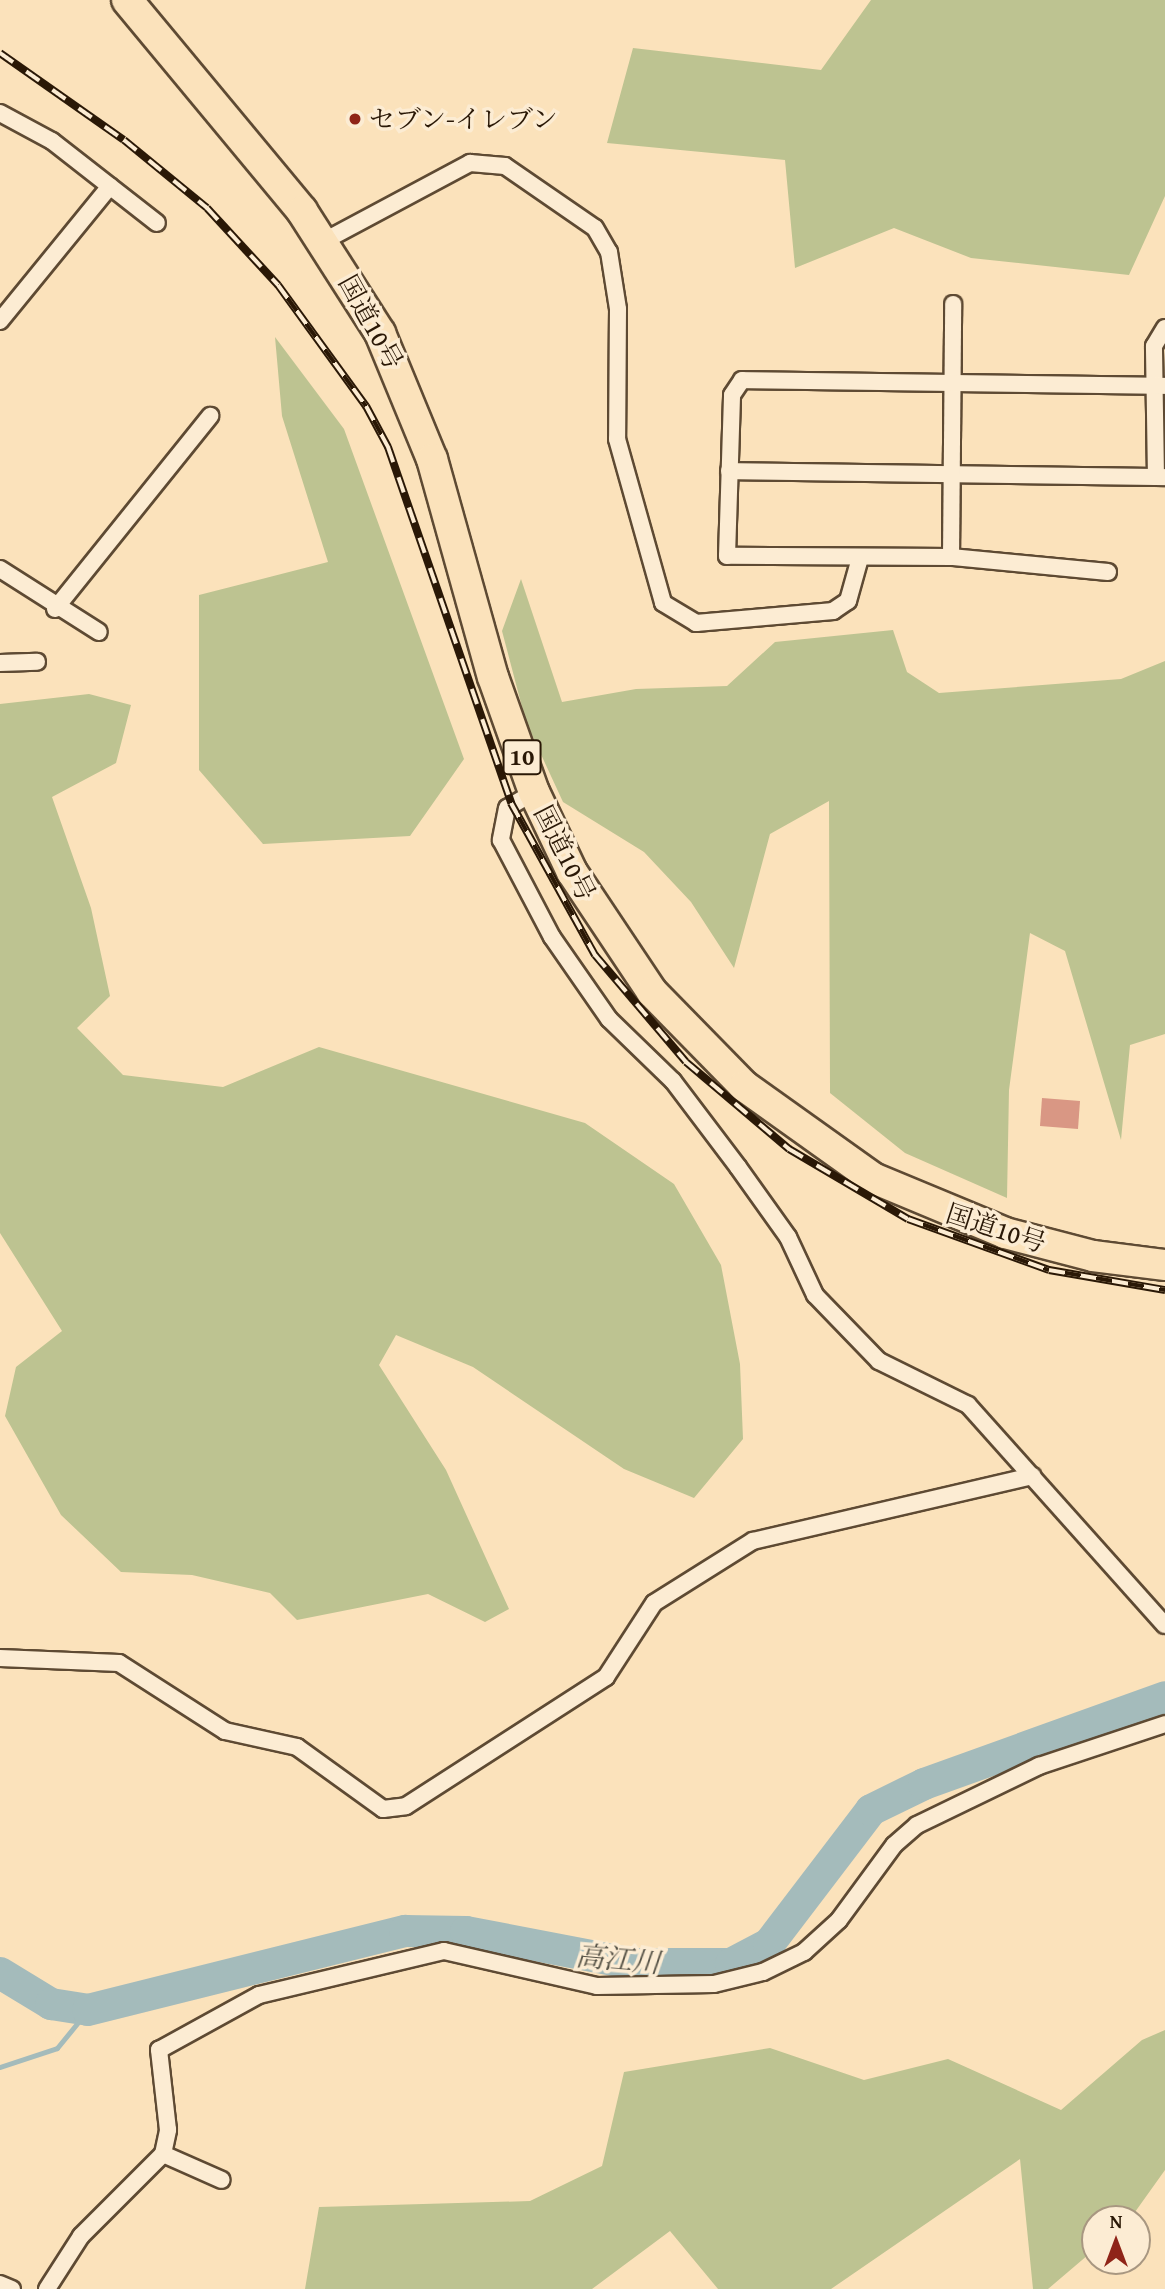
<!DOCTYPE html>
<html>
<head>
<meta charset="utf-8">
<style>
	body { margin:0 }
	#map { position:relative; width:1165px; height:2289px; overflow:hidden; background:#fbe2bb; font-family:"Gentium Book Plus","Noto Serif JP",serif }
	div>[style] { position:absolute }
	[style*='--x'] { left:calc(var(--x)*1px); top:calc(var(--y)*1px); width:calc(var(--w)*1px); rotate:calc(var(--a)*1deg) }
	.green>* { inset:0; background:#bdc391 }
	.stream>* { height:5px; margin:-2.5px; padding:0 2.5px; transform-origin:2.5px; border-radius:2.5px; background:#a4bbbb }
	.river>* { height:32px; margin:-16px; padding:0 16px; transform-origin:16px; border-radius:16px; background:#a4bbbb }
	.building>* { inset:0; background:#d99784 }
	.roads { filter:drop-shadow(2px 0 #5e4a33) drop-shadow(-2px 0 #5e4a33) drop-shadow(0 2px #5e4a33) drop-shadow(0 -2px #5e4a33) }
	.street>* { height:16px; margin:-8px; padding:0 8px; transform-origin:8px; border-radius:8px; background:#fcecd3 }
	.highway>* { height:30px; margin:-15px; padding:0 15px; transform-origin:15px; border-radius:15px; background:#fbe2bb }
	.rail>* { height:8px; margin-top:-4px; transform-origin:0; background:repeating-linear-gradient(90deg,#fcecd3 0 16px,#2a1806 0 32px); box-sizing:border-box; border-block:2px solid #2a1806 }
	.dots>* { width:19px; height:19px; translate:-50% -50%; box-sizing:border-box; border:4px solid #fcecd3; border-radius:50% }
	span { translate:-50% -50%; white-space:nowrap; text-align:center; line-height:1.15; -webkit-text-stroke:7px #fcecd3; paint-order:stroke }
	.shield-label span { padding:2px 5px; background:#fcecd3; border:2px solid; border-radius:5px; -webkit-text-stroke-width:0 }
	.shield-label { font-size:24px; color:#2a1806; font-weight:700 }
	.poi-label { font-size:26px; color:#2a1806 }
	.left { translate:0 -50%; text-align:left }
	.street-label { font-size:26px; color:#2a1806 }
	.water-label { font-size:28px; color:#555145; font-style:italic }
	.north { position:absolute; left:1081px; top:2205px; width:70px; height:70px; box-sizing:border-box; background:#fcecd3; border:2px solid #a89781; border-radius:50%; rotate:0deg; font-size:19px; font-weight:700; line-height:28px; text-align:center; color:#2a1806 }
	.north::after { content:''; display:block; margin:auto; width:24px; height:32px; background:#8f2418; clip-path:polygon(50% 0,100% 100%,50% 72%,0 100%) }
</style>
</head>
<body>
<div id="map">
	<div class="green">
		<div style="clip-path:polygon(871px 0,1165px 0,1165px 196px,1129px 275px,971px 258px,894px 228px,795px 268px,785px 160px,607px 143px,633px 48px,821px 70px)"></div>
		<div style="clip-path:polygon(275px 337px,344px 429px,464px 759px,410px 836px,263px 844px,199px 770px,199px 595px,328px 562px,282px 416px)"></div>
		<div style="clip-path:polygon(521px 579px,562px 702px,636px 689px,727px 686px,775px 642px,893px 630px,907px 672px,939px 693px,1121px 679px,1165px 661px,1165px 1034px,1130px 1045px,1121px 1140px,1065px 951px,1030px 933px,1009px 1090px,1007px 1198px,905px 1153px,830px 1093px,829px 801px,770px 834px,734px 968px,691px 902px,644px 852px,563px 802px,526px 722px,502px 631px)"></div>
		<div style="clip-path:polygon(89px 694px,131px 705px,116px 763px,52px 797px,91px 908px,110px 996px,77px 1028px,123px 1075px,223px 1087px,319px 1047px,585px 1123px,674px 1184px,721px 1265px,740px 1364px,743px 1439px,694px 1498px,624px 1469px,473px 1367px,396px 1335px,379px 1365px,446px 1470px,509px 1609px,485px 1622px,428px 1594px,297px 1620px,270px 1593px,192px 1575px,121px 1572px,61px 1515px,5px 1416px,16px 1367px,62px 1331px,0 1233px,0 704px)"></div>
		<div style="clip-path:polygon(1165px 2030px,1165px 2170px,1130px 2219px,1095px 2219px,1095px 2249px,1048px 2289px,1033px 2289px,1020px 2159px,831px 2289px,718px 2289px,670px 2231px,592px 2289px,305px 2289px,319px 2207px,530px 2201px,602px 2166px,624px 2072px,770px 2048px,864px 2080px,948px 2059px,1061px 2110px,1142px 2040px)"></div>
	</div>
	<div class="stream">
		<div style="--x:0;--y:2067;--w:60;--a:-18.4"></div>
		<div style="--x:57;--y:2048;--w:49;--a:-50.8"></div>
	</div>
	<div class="river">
		<div style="--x:0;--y:1973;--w:60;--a:31.3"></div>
		<div style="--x:51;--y:2004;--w:37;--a:9"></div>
		<div style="--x:88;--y:2010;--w:327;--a:-14"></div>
		<div style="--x:405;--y:1931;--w:61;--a:0.9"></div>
		<div style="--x:466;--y:1932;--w:170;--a:10.8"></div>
		<div style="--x:633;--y:1964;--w:98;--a:0"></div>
		<div style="--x:731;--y:1964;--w:43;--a:-27.8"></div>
		<div style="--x:769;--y:1944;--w:168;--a:-52.7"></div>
		<div style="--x:871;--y:1810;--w:59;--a:-26.1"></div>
		<div style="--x:924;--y:1784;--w:256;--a:-19.8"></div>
	</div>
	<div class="building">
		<div style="clip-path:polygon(1042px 1098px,1080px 1101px,1078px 1129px,1040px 1126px)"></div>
	</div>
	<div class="roads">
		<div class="street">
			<div style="--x:0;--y:113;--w:59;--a:28.3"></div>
			<div style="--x:52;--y:141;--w:133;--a:38"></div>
			<div style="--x:324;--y:241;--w:166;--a:-28.1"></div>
			<div style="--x:470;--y:163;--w:35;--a:5"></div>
			<div style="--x:505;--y:166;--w:109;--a:34.6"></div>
			<div style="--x:595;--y:228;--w:28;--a:60"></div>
			<div style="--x:609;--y:252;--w:58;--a:81"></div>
			<div style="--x:618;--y:309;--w:130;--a:90.4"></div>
			<div style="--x:617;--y:439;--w:170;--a:74.3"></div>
			<div style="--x:663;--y:603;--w:39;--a:31"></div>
			<div style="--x:696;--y:623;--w:138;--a:-5"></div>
			<div style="--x:833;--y:611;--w:18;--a:-34"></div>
			<div style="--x:848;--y:601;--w:45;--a:-74.4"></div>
			<div style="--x:0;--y:321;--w:174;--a:-50.8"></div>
			<div style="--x:729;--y:471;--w:436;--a:0.8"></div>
			<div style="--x:1156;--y:477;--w:131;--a:-90.9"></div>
			<div style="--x:1154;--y:346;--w:21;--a:-59"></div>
			<div style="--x:951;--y:557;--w:253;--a:-89.5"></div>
			<div style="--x:0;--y:569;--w:117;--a:32.5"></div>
			<div style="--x:1108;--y:572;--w:158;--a:-174.5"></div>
			<div style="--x:951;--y:557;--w:224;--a:-179.7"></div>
			<div style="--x:727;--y:556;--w:161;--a:-88.2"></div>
			<div style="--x:732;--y:395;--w:18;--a:-56"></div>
			<div style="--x:742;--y:380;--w:423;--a:0.8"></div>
			<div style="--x:55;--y:609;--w:248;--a:-51.2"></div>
			<div style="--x:0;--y:663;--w:37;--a:-2"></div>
			<div style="--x:534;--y:792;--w:31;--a:149"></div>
			<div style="--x:507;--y:808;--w:33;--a:101"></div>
			<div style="--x:501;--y:840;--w:110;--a:62.3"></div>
			<div style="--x:552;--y:937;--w:100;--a:55.2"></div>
			<div style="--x:609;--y:1019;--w:89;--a:44.1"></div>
			<div style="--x:673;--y:1081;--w:108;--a:52.9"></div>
			<div style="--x:738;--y:1167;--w:86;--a:54.5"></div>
			<div style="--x:788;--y:1237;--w:64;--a:65"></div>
			<div style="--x:815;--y:1295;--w:92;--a:45.9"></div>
			<div style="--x:879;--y:1361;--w:99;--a:26.3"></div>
			<div style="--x:968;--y:1405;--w:295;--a:48.2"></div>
			<div style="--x:0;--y:1658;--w:119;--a:2.4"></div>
			<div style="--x:119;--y:1663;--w:126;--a:32.7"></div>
			<div style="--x:225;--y:1731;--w:74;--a:12.5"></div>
			<div style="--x:297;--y:1747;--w:106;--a:35.8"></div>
			<div style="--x:383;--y:1809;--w:23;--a:-7"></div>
			<div style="--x:406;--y:1806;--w:238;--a:-32.8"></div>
			<div style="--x:606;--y:1677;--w:88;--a:-57"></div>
			<div style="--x:654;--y:1603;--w:117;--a:-32.1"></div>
			<div style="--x:753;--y:1541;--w:287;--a:-13.1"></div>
			<div style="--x:163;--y:2154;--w:25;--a:-78"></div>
			<div style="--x:168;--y:2130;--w:81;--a:-96.4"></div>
			<div style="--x:159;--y:2050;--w:114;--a:-28.8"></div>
			<div style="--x:259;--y:1995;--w:190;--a:-13.4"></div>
			<div style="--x:444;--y:1951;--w:157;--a:12.9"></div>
			<div style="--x:597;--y:1986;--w:117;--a:-1"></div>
			<div style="--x:714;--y:1984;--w:50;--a:-13.8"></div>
			<div style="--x:763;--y:1972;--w:46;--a:-26"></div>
			<div style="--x:804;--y:1952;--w:47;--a:-42.4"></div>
			<div style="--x:839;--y:1920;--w:93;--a:-53.7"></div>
			<div style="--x:894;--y:1845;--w:30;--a:-41"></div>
			<div style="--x:917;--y:1825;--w:136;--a:-25.8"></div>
			<div style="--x:1039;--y:1766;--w:133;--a:-18.4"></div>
			<div style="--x:0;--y:2284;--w:13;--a:23"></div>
			<div style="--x:47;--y:2289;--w:63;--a:-57.3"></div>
			<div style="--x:81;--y:2236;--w:116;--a:-45"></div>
			<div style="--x:163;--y:2154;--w:64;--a:23.8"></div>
		</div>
		<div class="highway">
			<div style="--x:127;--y:0;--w:274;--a:50.3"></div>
			<div style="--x:302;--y:211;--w:145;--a:57.4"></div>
			<div style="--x:380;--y:333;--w:136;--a:67.6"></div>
			<div style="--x:432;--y:459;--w:226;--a:74.4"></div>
			<div style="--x:493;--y:677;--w:122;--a:70.4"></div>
			<div style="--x:534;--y:792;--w:89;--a:64.6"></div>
			<div style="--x:572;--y:872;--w:144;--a:56.3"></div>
			<div style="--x:652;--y:992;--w:132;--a:45.6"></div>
			<div style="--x:744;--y:1086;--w:158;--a:35.5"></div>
			<div style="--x:873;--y:1178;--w:143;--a:22.6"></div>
			<div style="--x:1005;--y:1233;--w:91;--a:14.6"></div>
			<div style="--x:1093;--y:1256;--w:73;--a:7.1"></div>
		</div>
	</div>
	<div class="rail">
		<div style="--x:0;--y:53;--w:151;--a:35.1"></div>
		<div style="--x:124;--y:140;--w:107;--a:39.3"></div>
		<div style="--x:207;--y:208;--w:105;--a:47.3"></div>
		<div style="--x:278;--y:285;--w:150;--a:54"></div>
		<div style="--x:366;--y:406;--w:47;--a:61.8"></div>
		<div style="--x:388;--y:447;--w:377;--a:70.9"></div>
		<div style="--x:511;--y:803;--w:174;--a:61.1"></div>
		<div style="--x:595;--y:955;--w:140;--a:49.6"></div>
		<div style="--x:686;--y:1062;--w:135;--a:40.2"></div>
		<div style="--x:789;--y:1149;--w:138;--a:30.5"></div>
		<div style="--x:908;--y:1219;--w:150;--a:19.9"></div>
		<div style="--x:1049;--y:1270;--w:118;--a:9.8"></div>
	</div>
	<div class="dots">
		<div style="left:355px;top:119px;background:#8f2418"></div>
	</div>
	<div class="shield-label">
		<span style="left:522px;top:757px">10</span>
	</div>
	<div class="poi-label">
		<span class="left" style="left:369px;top:119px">セブン-イレブン</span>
	</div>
	<div class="street-label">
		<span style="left:371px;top:322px;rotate:61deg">国道10号</span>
		<span style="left:565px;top:853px;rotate:63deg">国道10号</span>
		<span style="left:996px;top:1228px;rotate:18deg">国道10号</span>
	</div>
	<div class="water-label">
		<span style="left:618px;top:1959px;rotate:5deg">高江川</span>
	</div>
	<div class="north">N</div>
</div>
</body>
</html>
